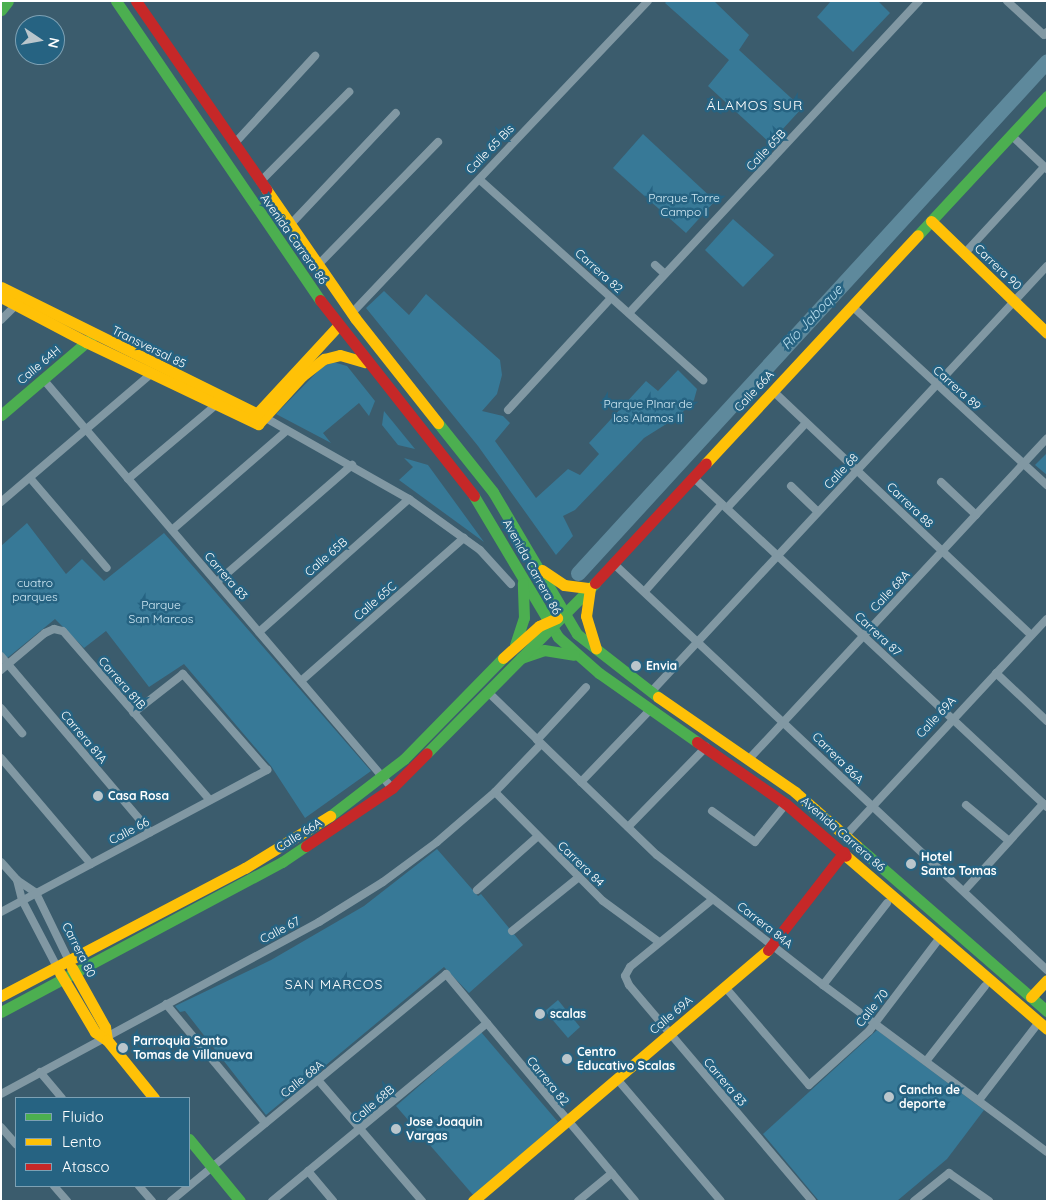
<!DOCTYPE html>
<html>
<head>
<meta charset="utf-8">
<style>
	body { margin:0 }
	#map { position:relative; width:1048px; height:1202px; overflow:hidden; background:#3b5c6d; font-family:Quicksand,sans-serif }
	div>[style] { position:absolute }
	[style*='--x'] { left:calc(var(--x)*1px); top:calc(var(--y)*1px); width:calc(var(--w)*1px); rotate:calc(var(--a)*1deg) }
	.green>* { inset:0; background:#377997 }
	.river>* { height:15px; margin:-7.5px; padding:0 7.5px; transform-origin:7.5px; border-radius:7.5px; background:#5e899c }
	.street>* { height:8px; margin:-4px; padding:0 4px; transform-origin:4px; border-radius:4px; background:#8198a3 }
	.fast>* { height:11px; margin:-5.5px; padding:0 5.5px; transform-origin:5.5px; border-radius:5.5px; background:#4caf50 }
	.slow>* { height:11px; margin:-5.5px; padding:0 5.5px; transform-origin:5.5px; border-radius:5.5px; background:#ffc107 }
	.jam>* { height:11px; margin:-5.5px; padding:0 5.5px; transform-origin:5.5px; border-radius:5.5px; background:#c62828 }
	.dots>* { width:14px; height:14px; translate:-50% -50%; box-sizing:border-box; border:2px solid #266382; border-radius:50% }
	span { translate:-50% -50%; white-space:nowrap; text-align:center; line-height:1.15; -webkit-text-stroke:5px #266382; paint-order:stroke }
	.street-label { font-size:12px; color:#fff }
	.park-label { font-size:12px; color:#d1eaf5 }
	.poi-label { font-size:12px; color:#fff; font-weight:700 }
	.left { translate:0 -50%; text-align:left }
	.neighbourhood-label { font-size:14px; color:#fff; letter-spacing:1px }
	.water-label { font-size:14px; color:#b9deee; font-style:italic }
	.frame { position:absolute; inset:0; border:2px solid #fff; pointer-events:none }
	.legend { position:absolute; left:15px; top:1097px; width:175px; height:90px; box-sizing:border-box; background:#266382; border:1px solid #7da1b4; margin:0; padding:6px 9px; list-style:none; font-size:15px; color:#fff }
	.legend li { display:flex; align-items:center; gap:10px; height:25px }
	.legend b { width:25px; border:1px solid #7da1b4 }
	.north { position:absolute; left:15px; top:15px; width:50px; height:50px; box-sizing:border-box; background:#266382; border:1px solid #7da1b4; border-radius:50%; rotate:102deg; font-size:14px; font-weight:700; line-height:20px; text-align:center; color:#fff }
	.north::after { content:''; display:block; margin:auto; width:18px; height:22px; background:#bac6cc; clip-path:polygon(50% 0,100% 100%,50% 72%,0 100%) }
</style>
</head>
<body>
<div id="map">
	<div class="green">
		<div style="clip-path:polygon(667px 1px,714px 1px,749px 35px,739px 50px,802px 108px,770px 143px,708px 86px,729px 60px,665px 3px)"></div>
		<div style="clip-path:polygon(831px 1px,878px 1px,890px 13px,853px 52px,817px 17px)"></div>
		<div style="clip-path:polygon(643px 134px,715px 201px,686px 233px,613px 168px)"></div>
		<div style="clip-path:polygon(733px 219px,774px 255px,743px 287px,705px 250px)"></div>
		<div style="clip-path:polygon(384px 291px,409px 315px,426px 294px,500px 360px,502px 375px,497px 394px,482px 411px,503px 416px,510px 423px,495px 441px,536px 498px,568px 469px,580px 475px,599px 454px,589px 443px,646px 381px,658px 391px,678px 370px,697px 389px,694px 400px,679px 416px,644px 438px,575px 510px,563px 516px,573px 536px,556px 555px,478px 446px,366px 308px)"></div>
		<div style="clip-path:polygon(333px 362px,347px 366px,375px 401px,369px 416px,359px 403px,323px 433px,331px 443px,276px 414px,323px 366px)"></div>
		<div style="clip-path:polygon(384px 411px,415px 449px,398px 445px,382px 425px)"></div>
		<div style="clip-path:polygon(1047px 453px,1047px 475px,1035px 465px)"></div>
		<div style="clip-path:polygon(404px 458px,428px 465px,484px 542px,399px 480px,413px 467px)"></div>
		<div style="clip-path:polygon(27px 523px,66px 574px,82px 559px,104px 581px,164px 533px,371px 771px,305px 818px,271px 766px,184px 664px,149px 687px,106px 631px,84px 648px,55px 619px,6px 659px,1px 652px,1px 546px)"></div>
		<div style="clip-path:polygon(437px 849px,478px 896px,481px 894px,523px 945px,469px 993px,444px 967px,266px 1115px,185px 1011px,180px 1012px,175px 1006px,271px 960px,364px 906px)"></div>
		<div style="clip-path:polygon(558px 1000px,580px 1027px,568px 1038px,545px 1011px)"></div>
		<div style="clip-path:polygon(877px 1030px,984px 1110px,947px 1159px,897px 1201px,819px 1201px,763px 1134px)"></div>
		<div style="clip-path:polygon(481px 1032px,558px 1122px,474px 1196px,396px 1106px)"></div>
	</div>
	<div class="river">
		<div style="--x:578;--y:573;--w:694;--a:-47.51"></div>
	</div>
	<div class="street">
		<div style="--x:1007;--y:1;--w:50;--a:42.6"></div>
		<div style="--x:1044;--y:35;--w:4;--a:-45"></div>
		<div style="--x:1011;--y:135;--w:50;--a:43.4"></div>
		<div style="--x:234;--y:144;--w:120;--a:-47.4"></div>
		<div style="--x:480;--y:180;--w:300;--a:41.9"></div>
		<div style="--x:260;--y:182;--w:127;--a:-45.3"></div>
		<div style="--x:290;--y:225;--w:154;--a:-46.6"></div>
		<div style="--x:965;--y:253;--w:117;--a:-47.4"></div>
		<div style="--x:318;--y:265;--w:172;--a:-45.7"></div>
		<div style="--x:655;--y:265;--w:13;--a:42"></div>
		<div style="--x:852;--y:306;--w:265;--a:42.6"></div>
		<div style="--x:629;--y:313;--w:426;--a:-47.1"></div>
		<div style="--x:351;--y:314;--w:431;--a:-46.5"></div>
		<div style="--x:1;--y:320;--w:21;--a:-45"></div>
		<div style="--x:43;--y:379;--w:538;--a:49.53"></div>
		<div style="--x:773;--y:391;--w:355;--a:43.4"></div>
		<div style="--x:508;--y:410;--w:152;--a:-47.4"></div>
		<div style="--x:264;--y:417;--w:167;--a:29.5"></div>
		<div style="--x:409;--y:499;--w:87;--a:35.7"></div>
		<div style="--x:480;--y:550;--w:46;--a:47.6"></div>
		<div style="--x:693;--y:477;--w:484;--a:43"></div>
		<div style="--x:30;--y:478;--w:118;--a:49.5"></div>
		<div style="--x:128;--y:479;--w:116;--a:-40.1"></div>
		<div style="--x:941;--y:482;--w:48;--a:43.3"></div>
		<div style="--x:791;--y:486;--w:37;--a:44"></div>
		<div style="--x:1;--y:502;--w:199;--a:-40.5"></div>
		<div style="--x:727;--y:508;--w:116;--a:-47.1"></div>
		<div style="--x:172;--y:530;--w:150;--a:-40.9"></div>
		<div style="--x:613;--y:563;--w:595;--a:43.16"></div>
		<div style="--x:217;--y:582;--w:179;--a:-40.9"></div>
		<div style="--x:645;--y:591;--w:116;--a:-48.5"></div>
		<div style="--x:259;--y:632;--w:200;--a:-41.6"></div>
		<div style="--x:1;--y:656;--w:231;--a:49.7"></div>
		<div style="--x:1;--y:670;--w:57;--a:-40.1"></div>
		<div style="--x:45;--y:633;--w:10;--a:-24"></div>
		<div style="--x:54;--y:629;--w:9;--a:13"></div>
		<div style="--x:63;--y:631;--w:224;--a:49"></div>
		<div style="--x:996;--y:673;--w:70;--a:43.3"></div>
		<div style="--x:301;--y:681;--w:217;--a:-41.3"></div>
		<div style="--x:651;--y:692;--w:582;--a:-47.09"></div>
		<div style="--x:489;--y:693;--w:233;--a:44"></div>
		<div style="--x:657;--y:855;--w:211;--a:38.1"></div>
		<div style="--x:823;--y:985;--w:279;--a:36.7"></div>
		<div style="--x:1;--y:708;--w:33;--a:50"></div>
		<div style="--x:537;--y:740;--w:72;--a:-47.2"></div>
		<div style="--x:1;--y:758;--w:139;--a:49.7"></div>
		<div style="--x:749;--y:759;--w:438;--a:-47.1"></div>
		<div style="--x:581;--y:782;--w:101;--a:-46.2"></div>
		<div style="--x:495;--y:792;--w:153;--a:45.3"></div>
		<div style="--x:603;--y:901;--w:69;--a:36.2"></div>
		<div style="--x:966;--y:805;--w:56;--a:39.9"></div>
		<div style="--x:712;--y:811;--w:53;--a:35.8"></div>
		<div style="--x:755;--y:842;--w:49;--a:-50.8"></div>
		<div style="--x:628;--y:827;--w:112;--a:-45.7"></div>
		<div style="--x:846;--y:835;--w:295;--a:-47.1"></div>
		<div style="--x:1;--y:862;--w:24;--a:48"></div>
		<div style="--x:17;--y:880;--w:23;--a:34"></div>
		<div style="--x:36;--y:893;--w:76;--a:64.1"></div>
		<div style="--x:17;--y:880;--w:21;--a:76"></div>
		<div style="--x:22;--y:900;--w:76;--a:62.4"></div>
		<div style="--x:477;--y:890;--w:80;--a:-41.5"></div>
		<div style="--x:964;--y:891;--w:118;--a:-47.8"></div>
		<div style="--x:713;--y:899;--w:107;--a:140.7"></div>
		<div style="--x:630;--y:967;--w:10;--a:119"></div>
		<div style="--x:625;--y:976;--w:10;--a:66"></div>
		<div style="--x:629;--y:985;--w:283;--a:49.7"></div>
		<div style="--x:1;--y:912;--w:302;--a:-28.1"></div>
		<div style="--x:267;--y:770;--w:128;--a:-131.2"></div>
		<div style="--x:183;--y:674;--w:63;--a:142"></div>
		<div style="--x:512;--y:931;--w:85;--a:-38.8"></div>
		<div style="--x:823;--y:985;--w:104;--a:-52"></div>
		<div style="--x:725;--y:987;--w:129;--a:49.4"></div>
		<div style="--x:809;--y:1085;--w:81;--a:-42"></div>
		<div style="--x:869;--y:1031;--w:119;--a:-52.8"></div>
		<div style="--x:166;--y:1004;--w:155;--a:50.2"></div>
		<div style="--x:927;--y:1060;--w:94;--a:-51.9"></div>
		<div style="--x:40;--y:1072;--w:34;--a:50"></div>
		<div style="--x:617;--y:1079;--w:160;--a:49.6"></div>
		<div style="--x:318;--y:1080;--w:160;--a:49.3"></div>
		<div style="--x:1;--y:1094;--w:362;--a:-28.4"></div>
		<div style="--x:319;--y:922;--w:75;--a:-32"></div>
		<div style="--x:383;--y:882;--w:67;--a:-36.5"></div>
		<div style="--x:437;--y:842;--w:77;--a:-40.8"></div>
		<div style="--x:495;--y:792;--w:66;--a:-46.2"></div>
		<div style="--x:979;--y:1100;--w:98;--a:-52.4"></div>
		<div style="--x:1;--y:1127;--w:23;--a:49"></div>
		<div style="--x:308;--y:1171;--w:39;--a:50"></div>
		<div style="--x:54;--y:1186;--w:20;--a:49"></div>
		<div style="--x:139;--y:1186;--w:20;--a:49"></div>
		<div style="--x:171;--y:1201;--w:357;--a:-39.5"></div>
		<div style="--x:446;--y:974;--w:295;--a:50.2"></div>
		<div style="--x:272;--y:1201;--w:279;--a:-39.6"></div>
		<div style="--x:578;--y:1201;--w:44;--a:-39.5"></div>
		<div style="--x:914;--y:1201;--w:45;--a:-38.7"></div>
		<div style="--x:949;--y:1173;--w:49;--a:35"></div>
	</div>
	<div class="fast">
		<div style="--x:116;--y:1;--w:362;--a:55.7"></div>
		<div style="--x:1;--y:10;--w:11;--a:-52"></div>
		<div style="--x:918;--y:235;--w:190;--a:-47.1"></div>
		<div style="--x:1;--y:415;--w:118;--a:-40.5"></div>
		<div style="--x:438;--y:423;--w:88;--a:51.4"></div>
		<div style="--x:493;--y:492;--w:165;--a:59.4"></div>
		<div style="--x:577;--y:634;--w:103;--a:37.9"></div>
		<div style="--x:474;--y:496;--w:164;--a:59.2"></div>
		<div style="--x:558;--y:637;--w:55;--a:41.3"></div>
		<div style="--x:599;--y:673;--w:120;--a:35.1"></div>
		<div style="--x:515;--y:645;--w:28;--a:-72"></div>
		<div style="--x:524;--y:618;--w:35;--a:-92"></div>
		<div style="--x:521;--y:658;--w:24;--a:-19"></div>
		<div style="--x:544;--y:650;--w:30;--a:9"></div>
		<div style="--x:427;--y:753;--w:239;--a:-45.3"></div>
		<div style="--x:330;--y:816;--w:93;--a:-37.6"></div>
		<div style="--x:404;--y:759;--w:141;--a:-45.6"></div>
		<div style="--x:857;--y:846;--w:252;--a:41"></div>
		<div style="--x:1;--y:1012;--w:319;--a:-28.1"></div>
		<div style="--x:282;--y:862;--w:29;--a:-34"></div>
		<div style="--x:189;--y:1139;--w:80;--a:50.6"></div>
	</div>
	<div class="slow">
		<div style="--x:266;--y:189;--w:157;--a:55.4"></div>
		<div style="--x:355;--y:318;--w:134;--a:51.7"></div>
		<div style="--x:931;--y:221;--w:161;--a:44"></div>
		<div style="--x:1;--y:287;--w:293;--a:26.3"></div>
		<div style="--x:1;--y:297;--w:96;--a:27.9"></div>
		<div style="--x:86;--y:342;--w:191;--a:25.5"></div>
		<div style="--x:258;--y:424;--w:65;--a:-47.5"></div>
		<div style="--x:302;--y:376;--w:28;--a:-38"></div>
		<div style="--x:324;--y:359;--w:16;--a:-14"></div>
		<div style="--x:340;--y:355;--w:26;--a:16"></div>
		<div style="--x:253;--y:418;--w:125;--a:-47.3"></div>
		<div style="--x:706;--y:463;--w:311;--a:-47.1"></div>
		<div style="--x:542;--y:570;--w:27;--a:34"></div>
		<div style="--x:564;--y:585;--w:26;--a:7"></div>
		<div style="--x:590;--y:588;--w:28;--a:98"></div>
		<div style="--x:586;--y:616;--w:34;--a:73"></div>
		<div style="--x:503;--y:658;--w:48;--a:-41.6"></div>
		<div style="--x:539;--y:626;--w:20;--a:-24"></div>
		<div style="--x:658;--y:697;--w:167;--a:34.7"></div>
		<div style="--x:795;--y:792;--w:82;--a:41.1"></div>
		<div style="--x:846;--y:856;--w:265;--a:40.7"></div>
		<div style="--x:72;--y:968;--w:68;--a:60.8"></div>
		<div style="--x:105;--y:1027;--w:13;--a:81"></div>
		<div style="--x:60;--y:973;--w:69;--a:59.3"></div>
		<div style="--x:95;--y:1032;--w:14;--a:34"></div>
		<div style="--x:107;--y:1040;--w:75;--a:51"></div>
		<div style="--x:1;--y:996;--w:276;--a:-27.7"></div>
		<div style="--x:245;--y:868;--w:100;--a:-31.5"></div>
		<div style="--x:1031;--y:997;--w:23;--a:-47"></div>
		<div style="--x:473;--y:1201;--w:387;--a:-40.4"></div>
	</div>
	<div class="jam">
		<div style="--x:136;--y:1;--w:229;--a:55.3"></div>
		<div style="--x:320;--y:300;--w:249;--a:51.8"></div>
		<div style="--x:595;--y:583;--w:163;--a:-47.2"></div>
		<div style="--x:697;--y:742;--w:108;--a:34.9"></div>
		<div style="--x:786;--y:804;--w:79;--a:40.9"></div>
		<div style="--x:306;--y:846;--w:104;--a:-34"></div>
		<div style="--x:392;--y:788;--w:49;--a:-45"></div>
		<div style="--x:768;--y:950;--w:124;--a:-52.2"></div>
	</div>
	<div class="dots">
		<div style="left:636px;top:666px;background:#bac6cc"></div>
		<div style="left:98px;top:796px;background:#bac6cc"></div>
		<div style="left:911px;top:864px;background:#bac6cc"></div>
		<div style="left:540px;top:1014px;background:#bac6cc"></div>
		<div style="left:123px;top:1048px;background:#bac6cc"></div>
		<div style="left:567px;top:1059px;background:#bac6cc"></div>
		<div style="left:889px;top:1097px;background:#bac6cc"></div>
		<div style="left:396px;top:1129px;background:#bac6cc"></div>
	</div>
	<div class="street-label">
		<span style="left:490px;top:149px;rotate:-46deg">Calle 65 Bis</span>
		<span style="left:766px;top:150px;rotate:-47deg">Calle 65B</span>
		<span style="left:294px;top:239px;rotate:55deg">Avenida Carrera 86</span>
		<span style="left:998px;top:267px;rotate:44deg">Carrera 90</span>
		<span style="left:599px;top:271px;rotate:42deg">Carrera 82</span>
		<span style="left:149px;top:347px;rotate:26deg">Transversal 85</span>
		<span style="left:39px;top:365px;rotate:-40deg">Calle 64H</span>
		<span style="left:957px;top:388px;rotate:42deg">Carrera 89</span>
		<span style="left:754px;top:391px;rotate:-47deg">Calle 66A</span>
		<span style="left:841px;top:471px;rotate:-47deg">Calle 68</span>
		<span style="left:910px;top:505px;rotate:44deg">Carrera 88</span>
		<span style="left:326px;top:557px;rotate:-41deg">Calle 65B</span>
		<span style="left:532px;top:567px;rotate:61deg">Avenida Carrera 86</span>
		<span style="left:226px;top:576px;rotate:49deg">Carrera 83</span>
		<span style="left:890px;top:591px;rotate:-47deg">Calle 68A</span>
		<span style="left:375px;top:601px;rotate:-41deg">Calle 65C</span>
		<span style="left:878px;top:634px;rotate:43deg">Carrera 87</span>
		<span style="left:122px;top:683px;rotate:49deg">Carrera 81B</span>
		<span style="left:936px;top:717px;rotate:-47deg">Calle 69A</span>
		<span style="left:84px;top:737px;rotate:50deg">Carrera 81A</span>
		<span style="left:838px;top:758px;rotate:45deg">Carrera 86A</span>
		<span style="left:129px;top:831px;rotate:-28deg">Calle 66</span>
		<span style="left:843px;top:834px;rotate:41deg">Avenida Carrera 86</span>
		<span style="left:299px;top:835px;rotate:-32deg">Calle 66A</span>
		<span style="left:581px;top:864px;rotate:44deg">Carrera 84</span>
		<span style="left:765px;top:925px;rotate:38deg">Carrera 84A</span>
		<span style="left:280px;top:930px;rotate:-28deg">Calle 67</span>
		<span style="left:79px;top:950px;rotate:63deg">Carrera 80</span>
		<span style="left:872px;top:1008px;rotate:-51deg">Calle 70</span>
		<span style="left:671px;top:1015px;rotate:-40deg">Calle 69A</span>
		<span style="left:302px;top:1079px;rotate:-39deg">Calle 68A</span>
		<span style="left:548px;top:1081px;rotate:51deg">Carrera 82</span>
		<span style="left:725px;top:1082px;rotate:50deg">Carrera 83</span>
		<span style="left:373px;top:1104px;rotate:-40deg">Calle 68B</span>
	</div>
	<div class="park-label">
		<span style="left:684px;top:205px">Parque Torre<br>Campo I</span>
		<span style="left:648px;top:411px">Parque PInar de<br>los Alamos II</span>
		<span style="left:35px;top:590px">cuatro<br>parques</span>
		<span style="left:161px;top:612px">Parque<br>San Marcos</span>
	</div>
	<div class="poi-label">
		<span class="left" style="left:646px;top:666px">Envia</span>
		<span class="left" style="left:108px;top:796px">Casa Rosa</span>
		<span class="left" style="left:921px;top:864px">Hotel<br>Santo Tomas</span>
		<span class="left" style="left:550px;top:1014px">scalas</span>
		<span class="left" style="left:133px;top:1048px">Parroquia Santo<br>Tomas de Villanueva</span>
		<span class="left" style="left:577px;top:1059px">Centro<br>Educativo Scalas</span>
		<span class="left" style="left:899px;top:1097px">Cancha de<br>deporte</span>
		<span class="left" style="left:406px;top:1129px">Jose Joaquin<br>Vargas</span>
	</div>
	<div class="neighbourhood-label">
		<span style="left:755px;top:105px">ÁLAMOS SUR</span>
		<span style="left:334px;top:984px">SAN MARCOS</span>
	</div>
	<div class="water-label">
		<span style="left:812px;top:317px;rotate:-47deg">Río Jaboque</span>
	</div>
	<div class="frame"></div>
	<ul class="legend">
	<li><b style="height:6px;background:#4caf50"></b>Fluido</li>
	<li><b style="height:6px;background:#ffc107"></b>Lento</li>
	<li><b style="height:6px;background:#c62828"></b>Atasco</li>
	</ul>
	<div class="north">N</div>
</div>
</body>
</html>
